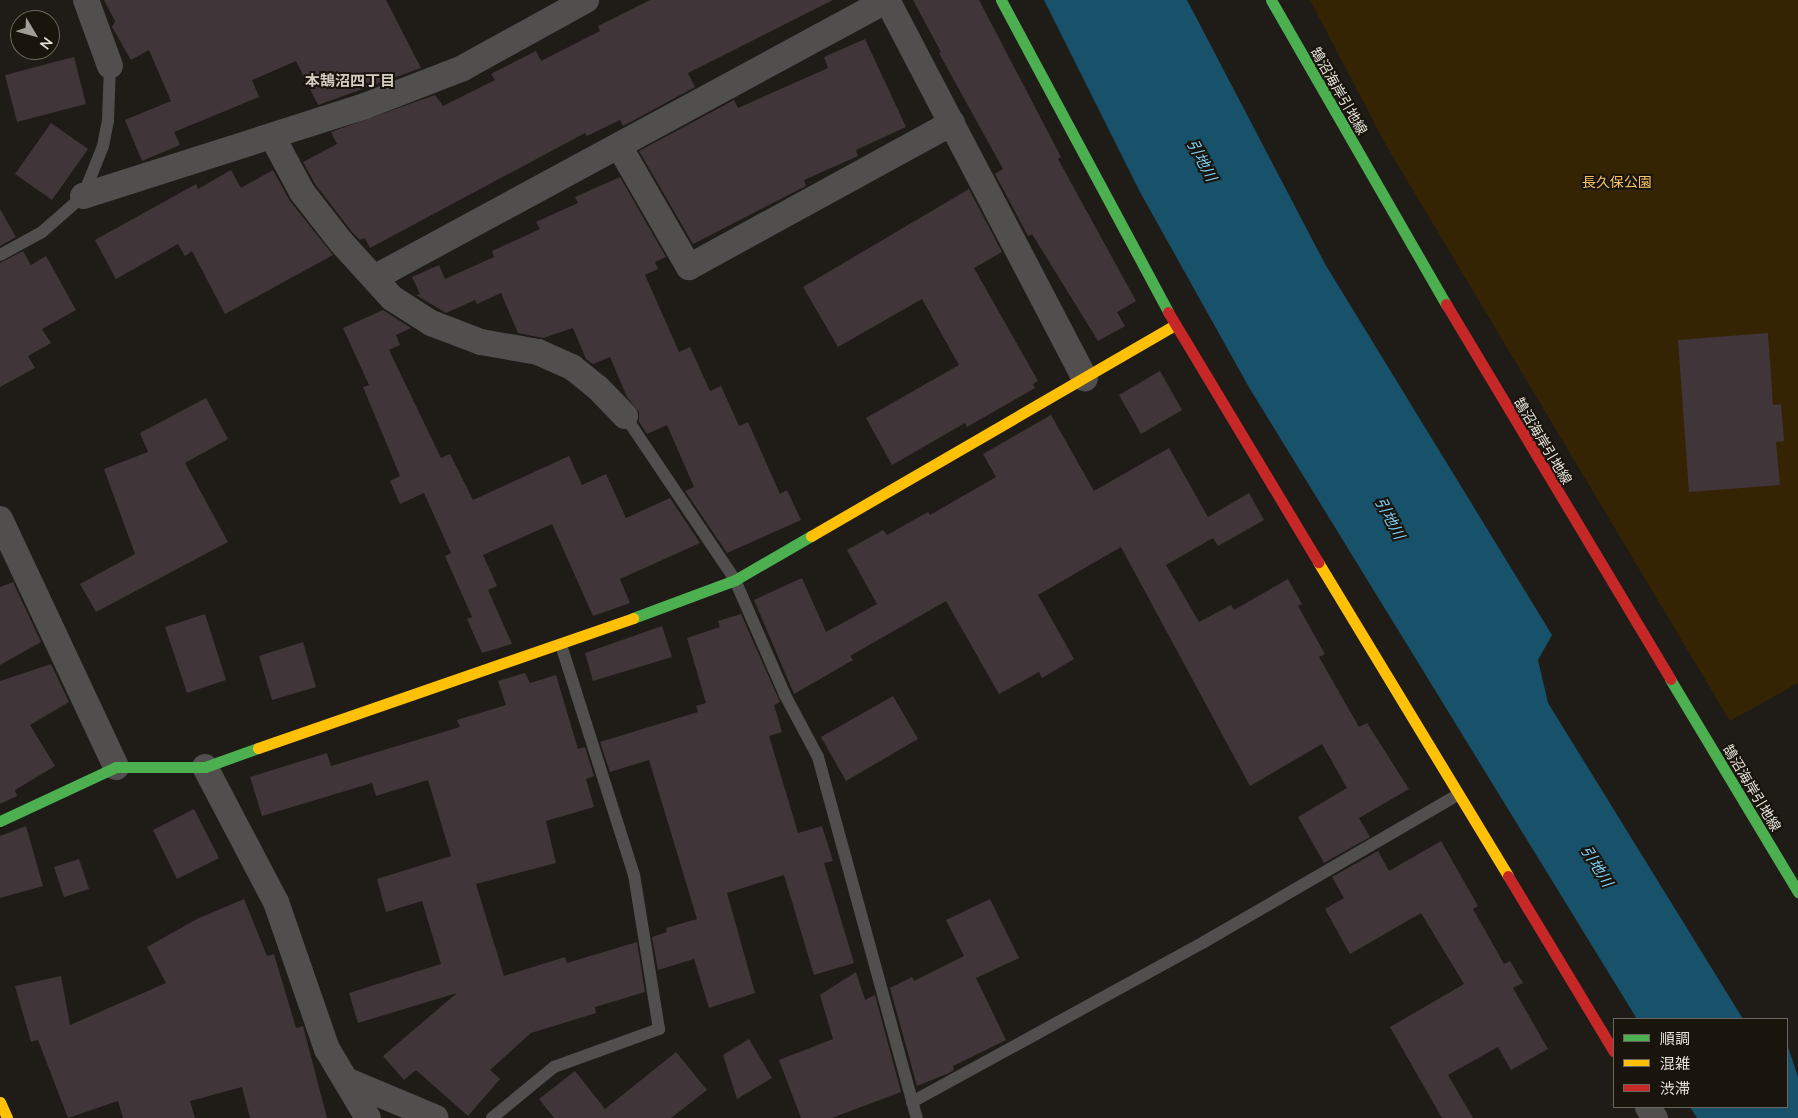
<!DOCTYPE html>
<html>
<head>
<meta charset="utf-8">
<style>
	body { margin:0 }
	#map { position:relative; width:1798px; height:1118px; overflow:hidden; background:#1f1c18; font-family:Lato,"Noto Sans JP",sans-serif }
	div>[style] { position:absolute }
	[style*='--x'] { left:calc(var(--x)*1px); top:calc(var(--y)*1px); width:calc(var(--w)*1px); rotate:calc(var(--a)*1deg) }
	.green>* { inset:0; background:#342404 }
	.water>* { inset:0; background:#17526a }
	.building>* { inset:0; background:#403538 }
	.lane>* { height:12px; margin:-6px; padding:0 6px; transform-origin:6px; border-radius:6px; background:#514f4e }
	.street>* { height:26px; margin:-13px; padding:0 13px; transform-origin:13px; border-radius:13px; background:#514f4e }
	.fast>* { height:11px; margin:-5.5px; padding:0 5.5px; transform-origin:5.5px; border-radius:5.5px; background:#4caf50 }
	.slow>* { height:11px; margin:-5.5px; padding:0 5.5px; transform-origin:5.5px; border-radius:5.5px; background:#ffc107 }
	.jam>* { height:11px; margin:-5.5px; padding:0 5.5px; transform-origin:5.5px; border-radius:5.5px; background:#c62828 }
	span { translate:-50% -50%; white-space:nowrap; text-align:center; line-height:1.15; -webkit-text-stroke:4px #19140c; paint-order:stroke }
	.street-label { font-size:14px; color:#e6e3dd }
	.park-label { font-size:14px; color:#f9c567 }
	.neighbourhood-label { font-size:15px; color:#d4cdc2; font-weight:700 }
	.water-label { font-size:15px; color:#7ed4fd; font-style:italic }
	.legend { position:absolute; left:1613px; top:1018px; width:175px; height:90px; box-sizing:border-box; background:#19140c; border:1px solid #6b6760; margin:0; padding:6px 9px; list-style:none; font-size:15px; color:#e6e3dd }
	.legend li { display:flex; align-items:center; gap:10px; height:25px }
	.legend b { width:25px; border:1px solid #6b6760 }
	.north { position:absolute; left:10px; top:10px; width:50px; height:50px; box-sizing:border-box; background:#19140c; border:1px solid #6b6760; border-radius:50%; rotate:127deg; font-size:14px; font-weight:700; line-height:20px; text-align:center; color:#e6e3dd }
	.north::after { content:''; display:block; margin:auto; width:18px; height:22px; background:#a09d98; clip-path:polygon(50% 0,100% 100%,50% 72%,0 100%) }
</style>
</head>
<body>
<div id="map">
	<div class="green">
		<div style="clip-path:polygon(1310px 0,1798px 0,1798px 683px,1730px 721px,1386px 145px)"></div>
	</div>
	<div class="water">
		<div style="clip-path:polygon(1044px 0,1187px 0,1325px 264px,1552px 635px,1538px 660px,1548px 703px,1743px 1019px,1637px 1019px,1250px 389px,1140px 192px)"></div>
		<div style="clip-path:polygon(1787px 1044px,1798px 1077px,1798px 1118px,1697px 1118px,1690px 1107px,1787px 1107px)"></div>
	</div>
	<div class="building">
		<div style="clip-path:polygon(104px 0,386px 0,421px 68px,318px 105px,296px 61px,252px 80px,259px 97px,174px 132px,180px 145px,142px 161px,125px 120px,171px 101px,149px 50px,131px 60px,112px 27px,115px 21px)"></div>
		<div style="clip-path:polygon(650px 0,833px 0,688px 73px,695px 87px,623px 126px,620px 120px,587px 136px,585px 133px,370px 248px,365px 238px,360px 240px,352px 232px,315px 184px,303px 162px,337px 144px,331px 132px,435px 95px,443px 106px,495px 80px,491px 74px,536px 51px,541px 61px,600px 31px,598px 26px)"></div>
		<div style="clip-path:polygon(913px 0,979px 0,1061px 157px,1058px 159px,1136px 301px,1117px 312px,1125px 326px,1098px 341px,1032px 234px,1028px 236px,995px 174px,1003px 169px,939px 53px,941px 52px)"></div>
		<div style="clip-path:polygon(865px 39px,906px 127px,856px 150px,858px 156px,804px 180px,806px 186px,693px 244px,639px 151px,734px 100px,738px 108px,828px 68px,824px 57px)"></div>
		<div style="clip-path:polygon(74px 57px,86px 104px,17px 122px,5px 75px)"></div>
		<div style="clip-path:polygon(51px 123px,88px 149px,52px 200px,15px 174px)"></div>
		<div style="clip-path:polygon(231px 170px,241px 188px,273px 170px,290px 201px,333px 255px,225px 314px,192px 251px,185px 256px,178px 244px,116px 279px,95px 240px,196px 184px,198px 189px)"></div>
		<div style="clip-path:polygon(620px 177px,666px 257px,655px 262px,658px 269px,645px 275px,679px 352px,690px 347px,710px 391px,721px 386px,739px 426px,748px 422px,780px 494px,787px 490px,801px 520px,727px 553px,685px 491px,694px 487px,667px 425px,647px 434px,639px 422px,639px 412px,627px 397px,610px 357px,593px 364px,586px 359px,573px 328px,543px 338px,518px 333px,501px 293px,477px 304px,475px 300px,446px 313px,416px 295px,420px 294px,412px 277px,439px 265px,445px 279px,494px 257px,492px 251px,540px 229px,536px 222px,578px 203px,575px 197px)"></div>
		<div style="clip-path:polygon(969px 189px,1002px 252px,974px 268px,1038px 381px,1033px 384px,1035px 388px,967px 427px,965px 423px,892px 465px,866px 418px,959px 365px,922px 299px,838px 347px,803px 287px)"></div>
		<div style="clip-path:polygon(0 209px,16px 237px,0 246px)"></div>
		<div style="clip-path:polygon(23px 251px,31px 265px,46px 256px,76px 310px,42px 329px,51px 343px,28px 356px,35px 368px,0 387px,0 263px)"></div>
		<div style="clip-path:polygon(383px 310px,411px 328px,396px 335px,400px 345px,389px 350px,441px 458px,450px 454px,473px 500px,569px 456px,582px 485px,606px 474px,626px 518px,670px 498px,700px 543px,620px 579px,630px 603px,593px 616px,552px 524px,483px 555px,497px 586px,488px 590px,512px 644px,482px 653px,467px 619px,472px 617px,445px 556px,451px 553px,424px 493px,400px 504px,390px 481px,400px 476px,363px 387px,369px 385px,343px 328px)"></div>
		<div style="clip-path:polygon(1768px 333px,1773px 405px,1781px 404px,1784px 441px,1776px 442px,1780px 485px,1689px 492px,1678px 340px)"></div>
		<div style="clip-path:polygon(1160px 371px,1182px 410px,1141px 434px,1119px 395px)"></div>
		<div style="clip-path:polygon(206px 398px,228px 439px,185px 463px,228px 542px,96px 612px,80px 584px,135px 554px,104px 469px,148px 452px,140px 433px)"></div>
		<div style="clip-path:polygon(1051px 415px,1094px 491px,1169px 448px,1208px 517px,1249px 493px,1264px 520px,1218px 546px,1213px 538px,1166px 565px,1199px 622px,1231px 605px,1234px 610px,1288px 579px,1302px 604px,1298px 606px,1325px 654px,1319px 657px,1359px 727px,1367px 723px,1409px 789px,1359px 818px,1370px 837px,1324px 863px,1298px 817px,1347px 788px,1322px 744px,1250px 786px,1121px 547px,1038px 595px,1074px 659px,1042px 678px,1039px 672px,999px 694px,946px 601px,850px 656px,853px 660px,794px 694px,754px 600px,802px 578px,826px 632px,877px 604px,847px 550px,883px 530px,887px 535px,928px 512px,930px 515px,996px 477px,983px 454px)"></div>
		<div style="clip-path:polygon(13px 582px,41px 642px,0 665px,0 587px)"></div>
		<div style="clip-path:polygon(205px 614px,226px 680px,187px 693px,165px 627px)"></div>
		<div style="clip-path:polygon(741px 614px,780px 702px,774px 705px,782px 732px,769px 736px,798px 833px,822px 826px,833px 861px,824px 863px,854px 963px,814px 975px,784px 875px,727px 893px,755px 993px,709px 1008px,694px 959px,658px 970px,652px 937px,667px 932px,666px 928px,697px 919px,649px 760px,610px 772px,600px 742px,698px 712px,696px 706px,706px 703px,687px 638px,720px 627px,718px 621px)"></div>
		<div style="clip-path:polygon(662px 626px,672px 657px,593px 681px,585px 653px)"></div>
		<div style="clip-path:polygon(303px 642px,316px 687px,272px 700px,259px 656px)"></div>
		<div style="clip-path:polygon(51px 664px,69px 702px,30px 725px,55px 766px,15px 790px,17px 796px,0 804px,0 681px)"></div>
		<div style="clip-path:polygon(525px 673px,530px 683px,556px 675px,578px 749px,585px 747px,594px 776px,586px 779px,594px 807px,546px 821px,556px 863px,476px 884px,504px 976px,565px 957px,567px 963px,637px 942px,645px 992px,595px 1007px,596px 1013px,531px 1033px,490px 1070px,500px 1079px,468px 1116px,416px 1070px,404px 1080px,383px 1056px,457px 993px,358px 1023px,349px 993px,441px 964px,422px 901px,386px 912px,377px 879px,451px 856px,428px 780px,376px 796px,372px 783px,262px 816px,250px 777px,327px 753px,331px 766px,460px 727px,457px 720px,506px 705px,498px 681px)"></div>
		<div style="clip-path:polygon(893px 696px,918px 739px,846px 781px,821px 737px)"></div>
		<div style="clip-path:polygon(194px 809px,219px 858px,177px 879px,153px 830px)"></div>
		<div style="clip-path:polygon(26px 826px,43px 886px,0 898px,0 836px)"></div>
		<div style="clip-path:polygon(1441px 841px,1478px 906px,1473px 909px,1504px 964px,1510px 961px,1523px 983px,1513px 988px,1548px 1049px,1511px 1070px,1498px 1047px,1448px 1075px,1473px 1118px,1442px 1118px,1390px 1027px,1464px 984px,1421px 913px,1350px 954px,1325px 909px,1344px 898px,1332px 877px,1378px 851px,1389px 871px)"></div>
		<div style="clip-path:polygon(79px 859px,89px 889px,64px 897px,54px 867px)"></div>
		<div style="clip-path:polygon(244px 899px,267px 956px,274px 954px,296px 1028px,303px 1026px,327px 1118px,250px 1118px,242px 1087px,190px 1101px,195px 1118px,123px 1118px,118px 1101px,68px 1118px,38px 1040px,31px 1042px,15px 986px,61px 976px,70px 1025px,166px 983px,147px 947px,197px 919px)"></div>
		<div style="clip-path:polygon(990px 899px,1019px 958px,976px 978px,1006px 1040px,953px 1066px,954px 1070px,949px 1073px,917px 1086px,890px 988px,912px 977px,914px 981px,964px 956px,946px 920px)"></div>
		<div style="clip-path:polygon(856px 972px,865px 1000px,875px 995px,901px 1092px,832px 1118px,801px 1118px,779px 1060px,833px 1039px,820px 995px)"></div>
		<div style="clip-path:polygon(749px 1039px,772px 1078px,737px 1099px,723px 1055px)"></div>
		<div style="clip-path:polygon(676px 1052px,707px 1090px,671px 1118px,554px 1118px,539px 1099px,575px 1071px,605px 1109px)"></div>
	</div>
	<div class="lane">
		<div style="--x:0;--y:255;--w:48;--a:-28.7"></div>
		<div style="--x:42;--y:232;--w:55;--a:-41.3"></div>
		<div style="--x:83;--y:196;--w:54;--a:-68.2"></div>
		<div style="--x:103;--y:146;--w:26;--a:-79"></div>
		<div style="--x:108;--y:120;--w:54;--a:-87.9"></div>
		<div style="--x:625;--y:416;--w:197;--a:56.1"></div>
		<div style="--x:735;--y:580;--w:125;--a:66.5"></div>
		<div style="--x:785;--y:695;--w:70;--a:62"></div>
		<div style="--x:818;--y:757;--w:374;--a:74.7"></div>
		<div style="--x:912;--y:1102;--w:333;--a:-28.7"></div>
		<div style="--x:1204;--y:942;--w:293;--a:-30.1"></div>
		<div style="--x:492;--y:1118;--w:80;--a:-39.4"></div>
		<div style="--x:554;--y:1067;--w:112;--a:-19.9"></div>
		<div style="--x:659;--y:1029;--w:156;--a:-99.2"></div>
		<div style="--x:634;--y:875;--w:241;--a:-107.6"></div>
	</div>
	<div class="street">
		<div style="--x:86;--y:0;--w:70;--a:70"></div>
		<div style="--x:887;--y:0;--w:427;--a:62.4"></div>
		<div style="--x:272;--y:136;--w:64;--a:61.8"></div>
		<div style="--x:302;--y:192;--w:63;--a:52"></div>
		<div style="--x:341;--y:242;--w:76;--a:47.7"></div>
		<div style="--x:392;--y:298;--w:46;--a:32.7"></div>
		<div style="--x:431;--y:323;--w:53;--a:20.8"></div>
		<div style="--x:481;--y:342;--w:58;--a:10"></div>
		<div style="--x:538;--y:352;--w:37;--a:24"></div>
		<div style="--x:572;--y:367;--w:33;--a:39"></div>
		<div style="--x:598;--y:388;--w:39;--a:46"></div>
		<div style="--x:619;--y:146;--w:140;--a:60"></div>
		<div style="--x:689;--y:267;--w:300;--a:-28.7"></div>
		<div style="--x:83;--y:196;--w:296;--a:-17.7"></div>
		<div style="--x:365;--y:106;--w:103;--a:-21.1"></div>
		<div style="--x:461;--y:69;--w:143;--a:-28.9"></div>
		<div style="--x:374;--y:278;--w:583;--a:-28.45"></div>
		<div style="--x:0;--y:519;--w:274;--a:64.9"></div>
		<div style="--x:205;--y:767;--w:153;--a:62.3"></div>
		<div style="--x:276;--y:902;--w:156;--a:70.9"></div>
		<div style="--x:327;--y:1049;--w:80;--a:59.3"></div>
		<div style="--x:348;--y:1081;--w:95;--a:22.8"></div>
		<div style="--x:1648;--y:1107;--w:13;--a:58"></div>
	</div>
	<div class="fast">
		<div style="--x:1001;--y:0;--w:354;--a:61.8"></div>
		<div style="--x:1271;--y:0;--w:351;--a:60.1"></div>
		<div style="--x:633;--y:618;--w:109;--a:-20.4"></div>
		<div style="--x:735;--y:580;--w:88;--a:-30.1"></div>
		<div style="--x:1670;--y:679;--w:249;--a:59"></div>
		<div style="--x:0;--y:821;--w:128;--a:-25"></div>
		<div style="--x:116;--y:767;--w:89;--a:0"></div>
		<div style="--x:205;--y:767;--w:56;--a:-19.7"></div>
	</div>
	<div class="slow">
		<div style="--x:811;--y:536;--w:421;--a:-30.1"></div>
		<div style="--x:1318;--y:562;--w:367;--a:58.8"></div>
		<div style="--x:258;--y:748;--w:397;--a:-19.1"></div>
		<div style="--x:0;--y:1102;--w:17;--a:66"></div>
	</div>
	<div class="jam">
		<div style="--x:1446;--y:304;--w:437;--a:59.1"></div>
		<div style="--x:1168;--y:312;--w:292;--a:59"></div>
		<div style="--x:1508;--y:876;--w:205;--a:58.9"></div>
	</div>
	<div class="street-label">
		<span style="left:1339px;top:91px;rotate:60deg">鵠沼海岸引地線</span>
		<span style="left:1543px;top:441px;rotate:59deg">鵠沼海岸引地線</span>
		<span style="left:1752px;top:788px;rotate:59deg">鵠沼海岸引地線</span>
	</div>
	<div class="park-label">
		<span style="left:1617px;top:182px">長久保公園</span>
	</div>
	<div class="neighbourhood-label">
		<span style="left:350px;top:81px">本鵠沼四丁目</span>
	</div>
	<div class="water-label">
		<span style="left:1202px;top:160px;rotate:62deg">引地川</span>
		<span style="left:1390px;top:518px;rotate:62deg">引地川</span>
		<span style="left:1597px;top:866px;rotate:58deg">引地川</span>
	</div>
	<ul class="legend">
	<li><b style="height:6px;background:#4caf50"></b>順調</li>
	<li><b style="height:6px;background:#ffc107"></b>混雑</li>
	<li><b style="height:6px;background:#c62828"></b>渋滞</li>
	</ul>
	<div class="north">N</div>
</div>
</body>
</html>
